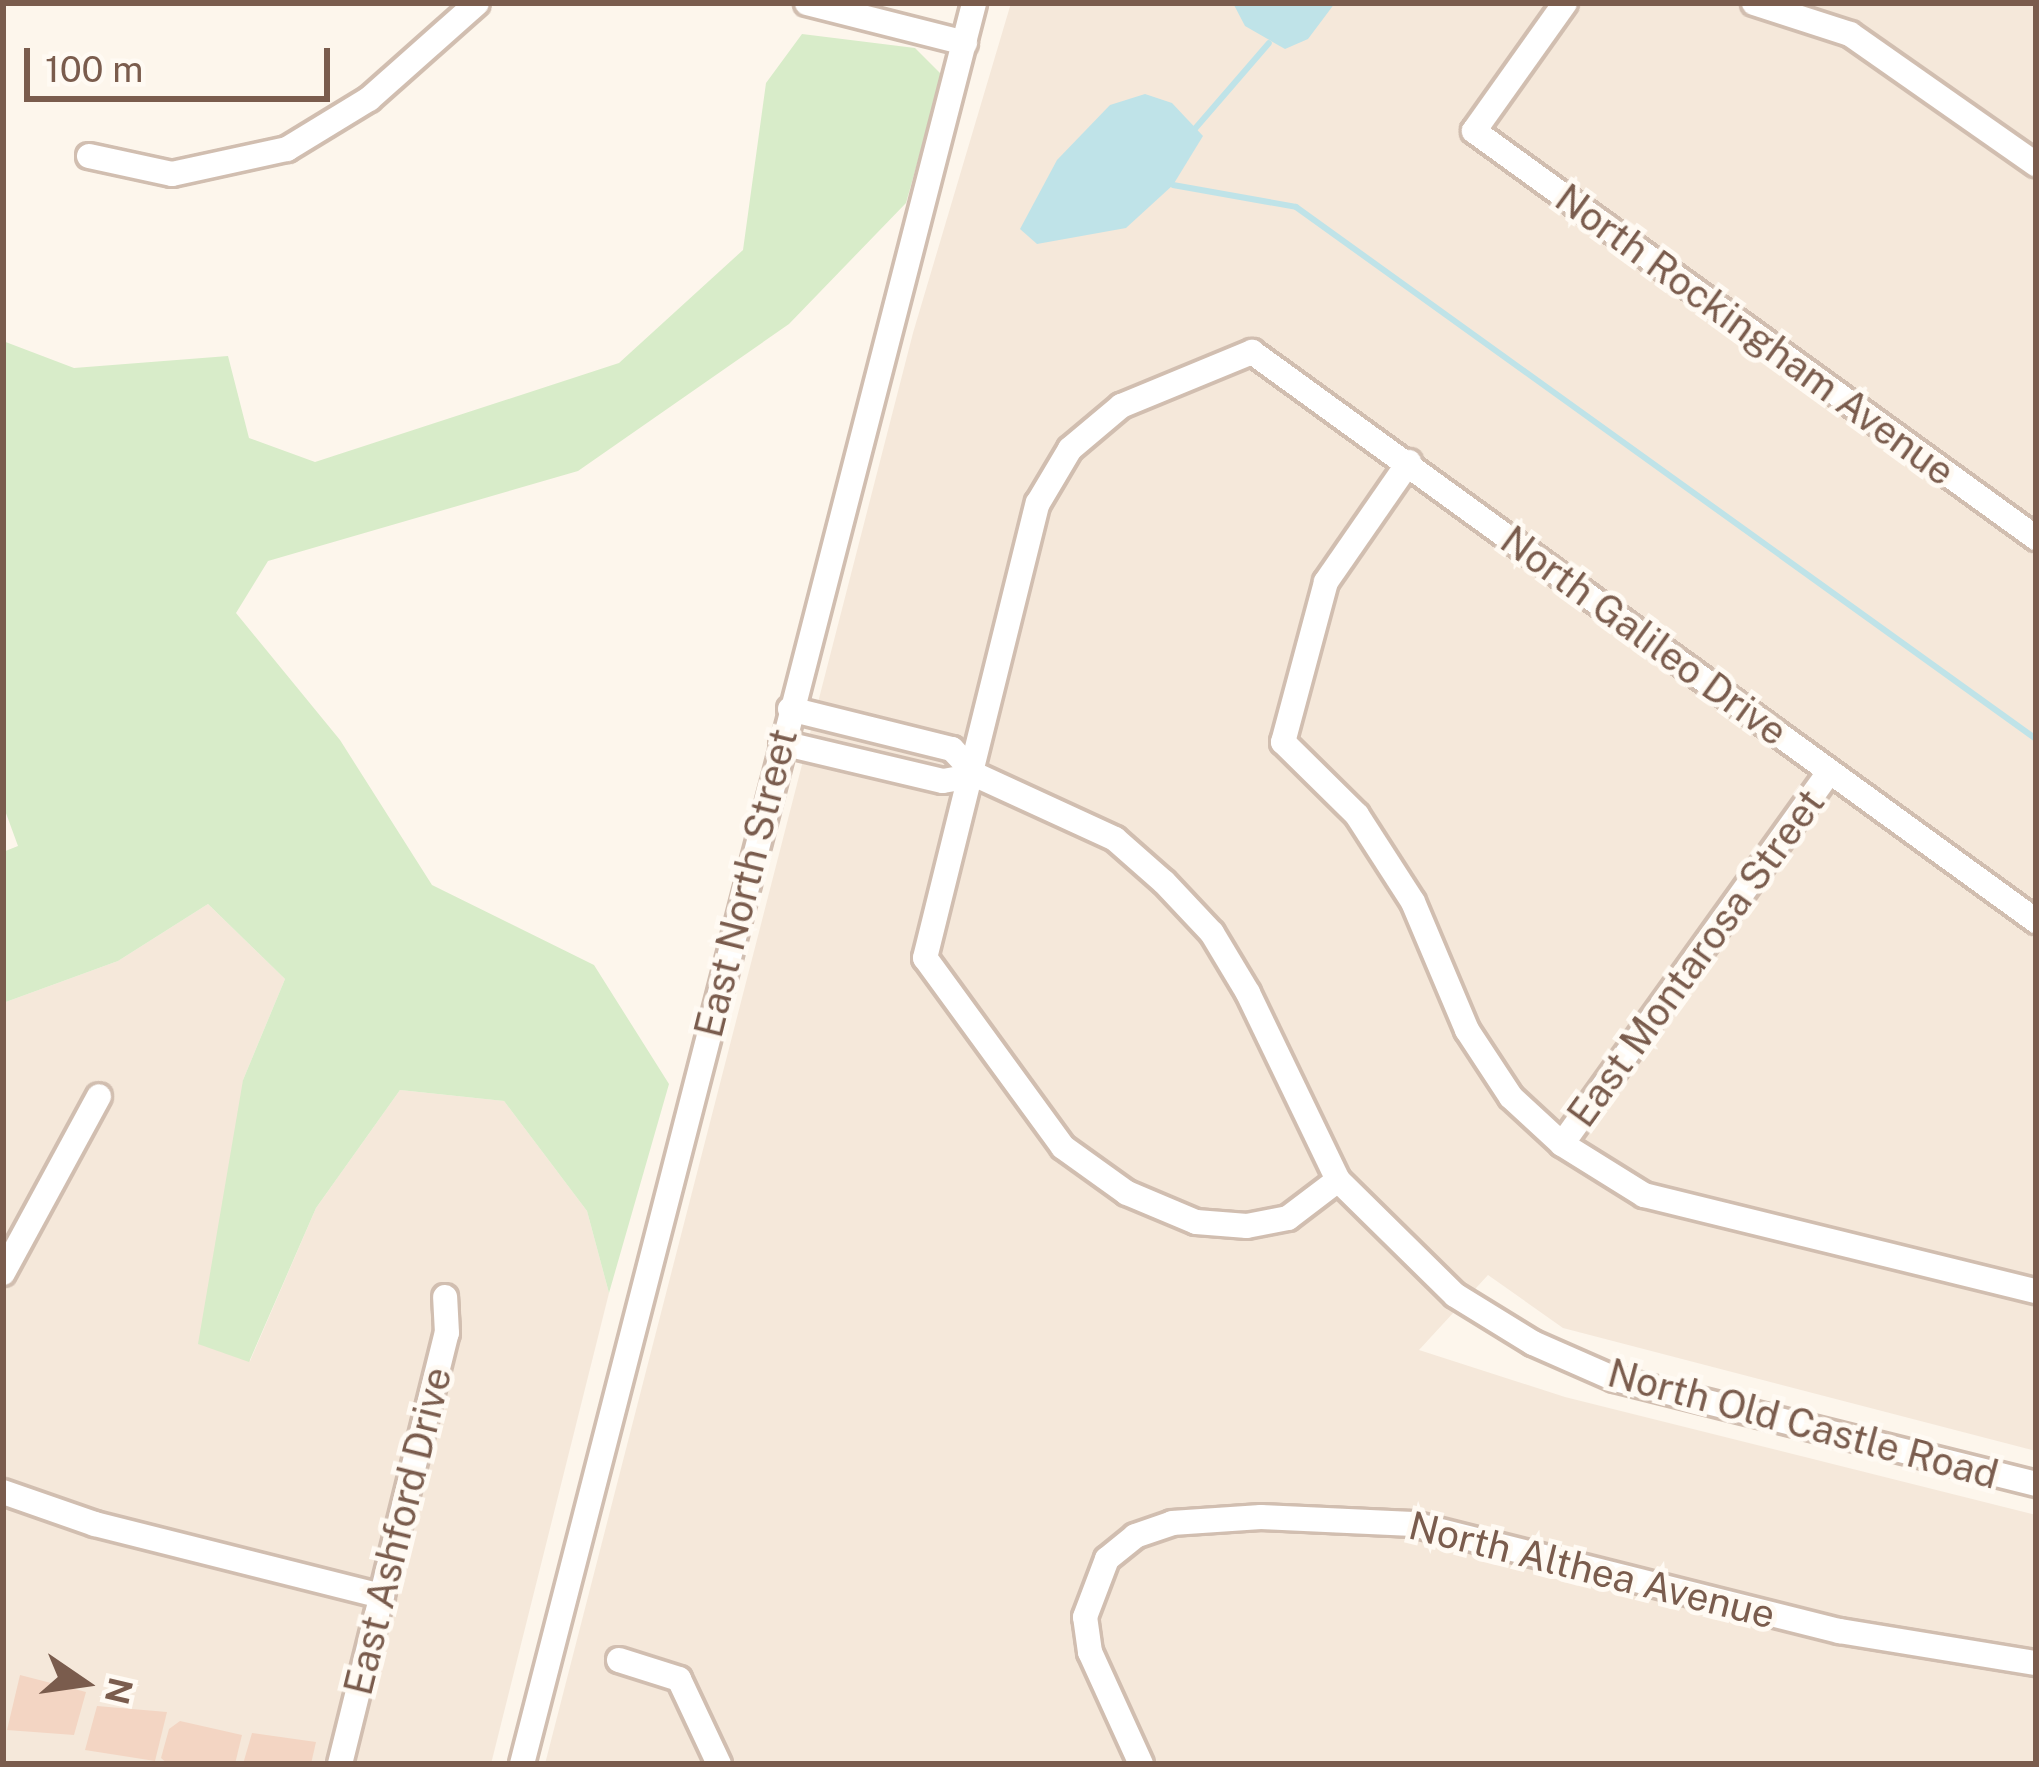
<!DOCTYPE html>
<html>
<head>
<meta charset="utf-8">
<style>
	body { margin:0 }
	#map { position:relative; width:2039px; height:1767px; overflow:hidden; background:#fdf6ec; font-family:"Public Sans",sans-serif }
	div>[style] { position:absolute }
	[style*='--x'] { left:calc(var(--x)*1px); top:calc(var(--y)*1px); width:calc(var(--w)*1px); rotate:calc(var(--a)*1deg) }
	.residential>* { inset:0; background:#f5e8da }
	.green>* { inset:0; background:#d8ecc9 }
	.water>* { inset:0; background:#bfe3e8 }
	.stream>* { height:6px; margin:-3px; padding:0 3px; transform-origin:3px; border-radius:3px; background:#bfe3e8 }
	.building>* { inset:0; background:#f3d5c3 }
	.roads { filter:drop-shadow(3px 0 #d1beb0) drop-shadow(-3px 0 #d1beb0) drop-shadow(0 3px #d1beb0) drop-shadow(0 -3px #d1beb0) }
	.minor>* { height:24px; margin:-12px; padding:0 12px; transform-origin:12px; border-radius:12px; background:#fff }
	span { translate:-50% -50%; white-space:nowrap; text-align:center; line-height:1.15; -webkit-text-stroke:10px #fffaf3; paint-order:stroke }
	.street-label { font-size:39px; color:#7a5c4d }
	.frame { position:absolute; inset:0; border:6px solid #7a5c4d; pointer-events:none }
	.north { position:absolute; left:24px; top:1623px; width:120px; height:120px; -webkit-text-stroke:9px #fffaf3; paint-order:stroke; rotate:103deg; font-size:33px; font-weight:700; line-height:48px; text-align:center; color:#7a5c4d }
	.north::after { content:''; display:block; margin:auto; width:42px; height:54px; background:#7a5c4d; clip-path:polygon(50% 0,100% 100%,50% 72%,0 100%) }
	.scale { position:absolute; left:24px; top:48px; width:306px; height:54px; box-sizing:border-box; border:6px solid #7a5c4d; border-top:0; padding-left:15px; font-size:36px; line-height:42px; white-space:nowrap; color:#7a5c4d; -webkit-text-stroke:9px #fffaf3; paint-order:stroke }
</style>
</head>
<body>
<div id="map">
	<div class="residential">
		<div style="clip-path:polygon(1011px 3px,2036px 3px,2036px 1451px,1563px 1328px,1488px 1275px,1419px 1350px,1565px 1397px,2036px 1515px,2036px 1764px,545px 1764px,913px 333px)"></div>
		<div style="clip-path:polygon(208px 904px,285px 979px,243px 1080px,250px 1361px,316px 1208px,400px 1090px,504px 1101px,587px 1211px,609px 1293px,491px 1764px,3px 1764px,3px 1003px,118px 961px)"></div>
	</div>
	<div class="green">
		<div style="clip-path:polygon(802px 34px,915px 48px,942px 75px,906px 203px,789px 324px,578px 471px,268px 561px,236px 613px,340px 740px,432px 885px,594px 965px,669px 1084px,609px 1293px,587px 1211px,504px 1101px,400px 1090px,316px 1208px,249px 1362px,198px 1344px,243px 1080px,285px 979px,208px 904px,118px 961px,3px 1003px,3px 852px,18px 846px,3px 805px,3px 341px,74px 368px,228px 356px,249px 438px,315px 462px,619px 363px,743px 250px,766px 83px)"></div>
	</div>
	<div class="water">
		<div style="clip-path:polygon(1335px 3px,1308px 39px,1285px 49px,1245px 26px,1234px 5px)"></div>
		<div style="clip-path:polygon(1145px 94px,1172px 103px,1203px 136px,1173px 185px,1126px 228px,1037px 244px,1020px 229px,1057px 160px,1110px 105px)"></div>
	</div>
	<div class="stream">
		<div style="--x:1193;--y:131;--w:116;--a:-49.2"></div>
		<div style="--x:1173;--y:185;--w:125;--a:10.1"></div>
		<div style="--x:1296;--y:207;--w:911;--a:35.71"></div>
	</div>
	<div class="building">
		<div style="clip-path:polygon(20px 1675px,86px 1692px,74px 1735px,7px 1730px)"></div>
		<div style="clip-path:polygon(97px 1706px,167px 1712px,155px 1761px,85px 1750px)"></div>
		<div style="clip-path:polygon(180px 1721px,242px 1735px,235px 1764px,168px 1764px,161px 1758px,169px 1729px)"></div>
		<div style="clip-path:polygon(252px 1733px,316px 1742px,311px 1764px,243px 1764px)"></div>
	</div>
	<div class="roads">
		<div class="minor">
			<div style="--x:807;--y:3;--w:163;--a:14.2"></div>
			<div style="--x:1565;--y:3;--w:157;--a:125.4"></div>
			<div style="--x:1474;--y:131;--w:694;--a:35.91"></div>
			<div style="--x:1754;--y:3;--w:101;--a:17.9"></div>
			<div style="--x:1850;--y:34;--w:227;--a:35"></div>
			<div style="--x:89;--y:156;--w:85;--a:12.2"></div>
			<div style="--x:172;--y:174;--w:118;--a:-12.3"></div>
			<div style="--x:287;--y:149;--w:96;--a:-31.4"></div>
			<div style="--x:369;--y:99;--w:144;--a:-41.6"></div>
			<div style="--x:1409;--y:462;--w:146;--a:124.7"></div>
			<div style="--x:1326;--y:582;--w:166;--a:105"></div>
			<div style="--x:1283;--y:742;--w:104;--a:44.6"></div>
			<div style="--x:1357;--y:815;--w:103;--a:57.2"></div>
			<div style="--x:1413;--y:902;--w:139;--a:67.1"></div>
			<div style="--x:1467;--y:1030;--w:80;--a:56.7"></div>
			<div style="--x:1511;--y:1097;--w:69;--a:42.7"></div>
			<div style="--x:1562;--y:1144;--w:97;--a:31.9"></div>
			<div style="--x:1644;--y:1195;--w:404;--a:13.8"></div>
			<div style="--x:790;--y:709;--w:167;--a:13.9"></div>
			<div style="--x:952;--y:749;--w:35;--a:47"></div>
			<div style="--x:976;--y:775;--w:153;--a:24.7"></div>
			<div style="--x:1115;--y:839;--w:65;--a:41.3"></div>
			<div style="--x:1164;--y:882;--w:70;--a:46.7"></div>
			<div style="--x:1212;--y:933;--w:70;--a:59"></div>
			<div style="--x:1248;--y:993;--w:208;--a:64.3"></div>
			<div style="--x:1338;--y:1180;--w:164;--a:44.5"></div>
			<div style="--x:1455;--y:1295;--w:92;--a:31.6"></div>
			<div style="--x:1533;--y:1343;--w:90;--a:23.7"></div>
			<div style="--x:1615;--y:1379;--w:434;--a:14"></div>
			<div style="--x:782;--y:743;--w:165;--a:13.3"></div>
			<div style="--x:943;--y:781;--w:34;--a:-10"></div>
			<div style="--x:1562;--y:1144;--w:458;--a:-54.3"></div>
			<div style="--x:1338;--y:1180;--w:63;--a:142.8"></div>
			<div style="--x:1288;--y:1218;--w:42;--a:169"></div>
			<div style="--x:1247;--y:1226;--w:51;--a:-175.5"></div>
			<div style="--x:1196;--y:1222;--w:75;--a:-157.2"></div>
			<div style="--x:1127;--y:1193;--w:79;--a:-144.3"></div>
			<div style="--x:1063;--y:1147;--w:234;--a:-126.1"></div>
			<div style="--x:925;--y:958;--w:469;--a:-76.1"></div>
			<div style="--x:1038;--y:503;--w:63;--a:-59.3"></div>
			<div style="--x:1070;--y:449;--w:67;--a:-40.1"></div>
			<div style="--x:1121;--y:406;--w:142;--a:-22.4"></div>
			<div style="--x:1252;--y:352;--w:969;--a:35.97"></div>
			<div style="--x:3;--y:1273;--w:201;--a:-61.5"></div>
			<div style="--x:3;--y:1492;--w:97;--a:19.2"></div>
			<div style="--x:95;--y:1524;--w:296;--a:14.1"></div>
			<div style="--x:619;--y:1660;--w:63;--a:17.6"></div>
			<div style="--x:679;--y:1679;--w:94;--a:64.8"></div>
			<div style="--x:340;--y:1764;--w:444;--a:-76.1"></div>
			<div style="--x:447;--y:1333;--w:36;--a:-93"></div>
			<div style="--x:522;--y:1764;--w:1818;--a:-75.6"></div>
			<div style="--x:1141;--y:1764;--w:123;--a:-114.5"></div>
			<div style="--x:1090;--y:1652;--w:35;--a:-98"></div>
			<div style="--x:1085;--y:1617;--w:62;--a:-69.2"></div>
			<div style="--x:1107;--y:1559;--w:36;--a:-39"></div>
			<div style="--x:1135;--y:1536;--w:39;--a:-19"></div>
			<div style="--x:1172;--y:1523;--w:89;--a:-3.9"></div>
			<div style="--x:1261;--y:1517;--w:152;--a:2.6"></div>
			<div style="--x:1413;--y:1524;--w:440;--a:14.1"></div>
			<div style="--x:1840;--y:1631;--w:199;--a:9.3"></div>
		</div>
	</div>
	<div class="street-label">
		<span style="left:1755px;top:335px;rotate:36deg">North Rockingham Avenue</span>
		<span style="left:1644px;top:636px;rotate:36deg">North Galileo Drive</span>
		<span style="left:746px;top:883px;rotate:-76deg">East North Street</span>
		<span style="left:1696px;top:958px;rotate:-54deg">East Montarosa Street</span>
		<span style="left:1803px;top:1424px;rotate:15deg">North Old Castle Road</span>
		<span style="left:398px;top:1531px;rotate:-76deg">East Ashford Drive</span>
		<span style="left:1592px;top:1570px;rotate:14deg">North Althea Avenue</span>
	</div>
	<div class="frame"></div>
	<div class="north">N</div>
	<div class="scale">100 m</div>
</div>
</body>
</html>
